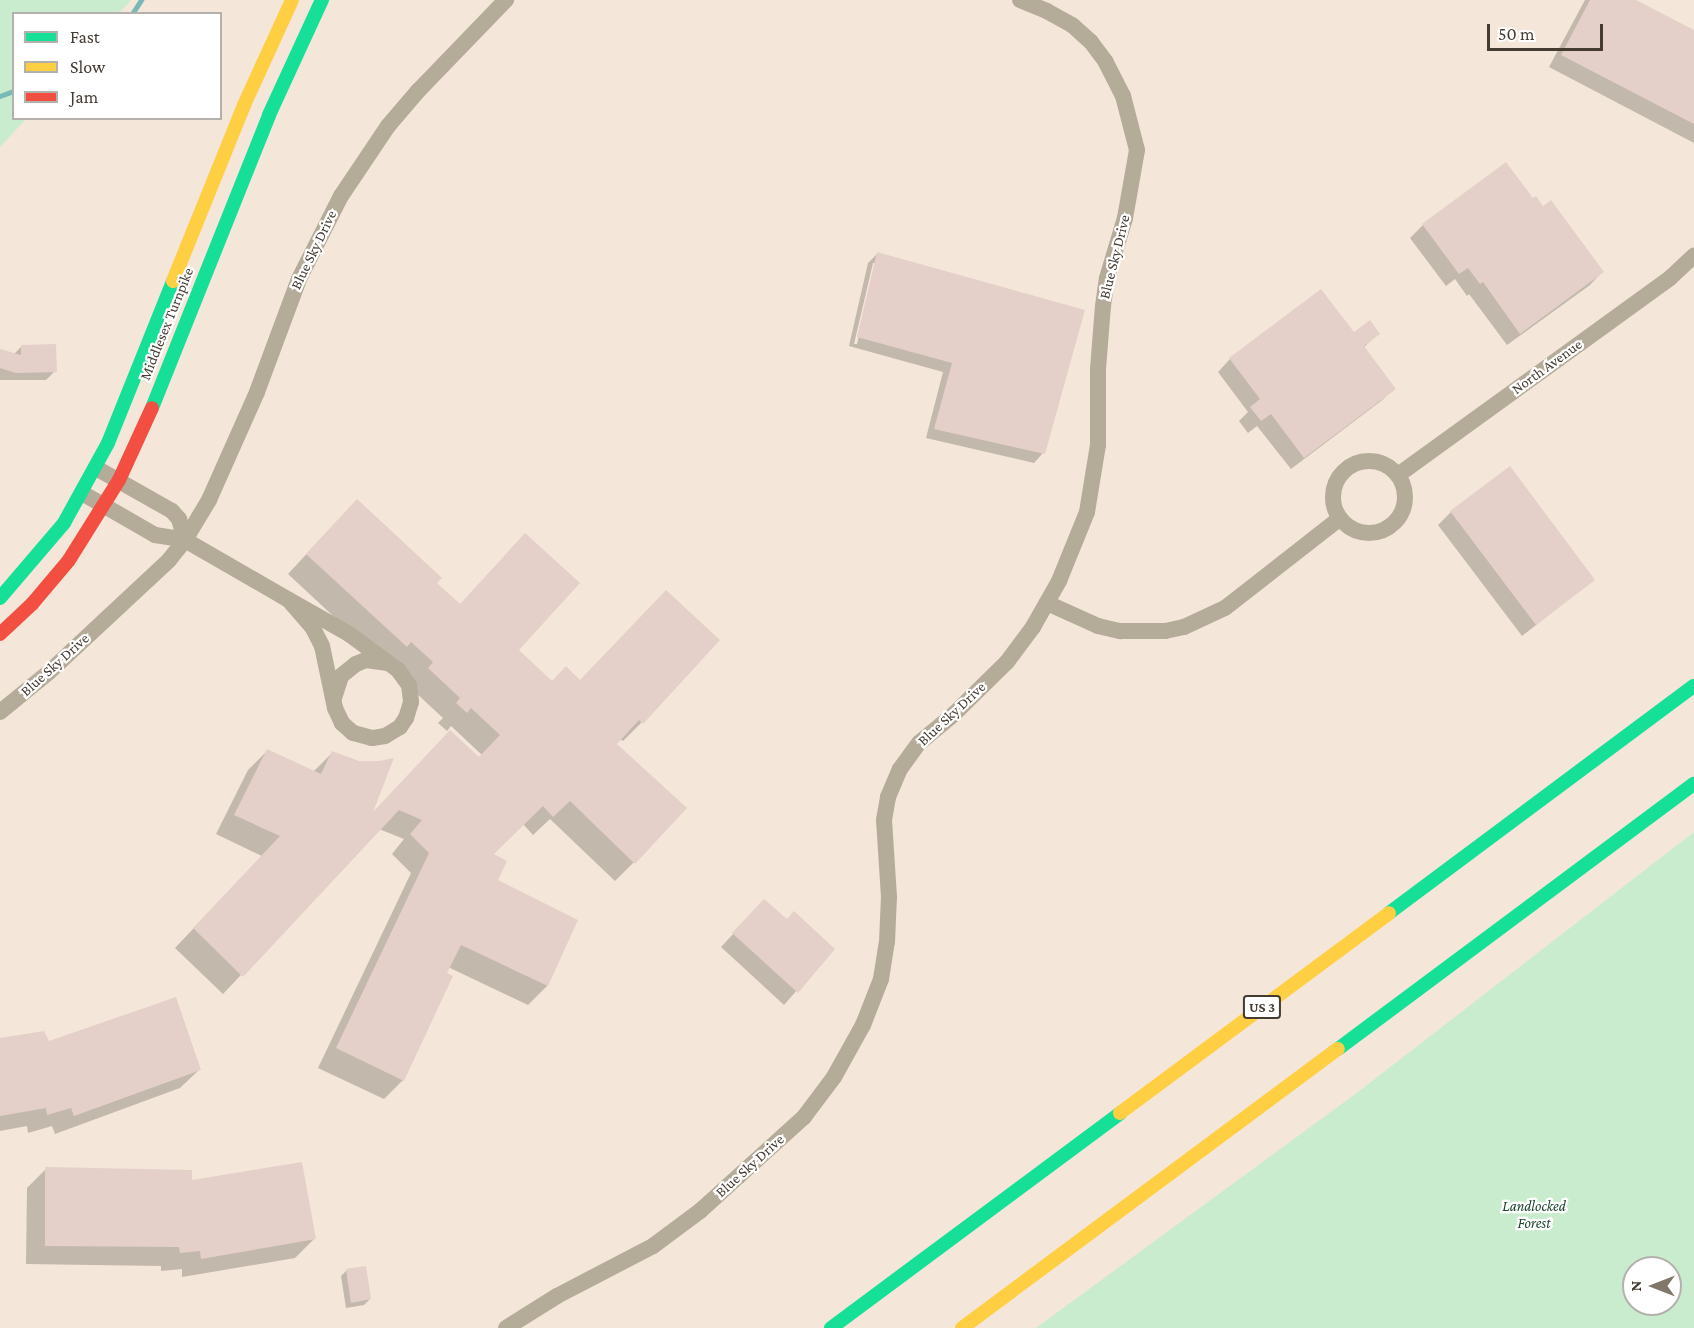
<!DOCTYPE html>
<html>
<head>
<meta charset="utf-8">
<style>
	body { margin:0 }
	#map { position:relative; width:1694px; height:1328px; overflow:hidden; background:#f4e6d8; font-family:"Crimson Pro",serif }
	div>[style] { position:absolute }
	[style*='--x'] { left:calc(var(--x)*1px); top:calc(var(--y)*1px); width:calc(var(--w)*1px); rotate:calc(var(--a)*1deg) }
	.green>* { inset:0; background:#caecce }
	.shadow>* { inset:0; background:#0003 }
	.stream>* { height:4.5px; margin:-2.25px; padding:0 2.25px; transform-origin:2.25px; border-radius:2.25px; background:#75bab7 }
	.building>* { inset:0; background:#e5d0c9 }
	.street>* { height:16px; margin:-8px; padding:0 8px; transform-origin:8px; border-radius:8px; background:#b4ac99 }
	.street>.ring { margin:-8px; padding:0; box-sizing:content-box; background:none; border:16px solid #b4ac99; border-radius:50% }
	.fast>* { height:14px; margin:-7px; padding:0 7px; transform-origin:7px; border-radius:7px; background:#16e098 }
	.slow>* { height:14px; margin:-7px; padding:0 7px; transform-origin:7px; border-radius:7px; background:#ffcf43 }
	.jam>* { height:14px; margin:-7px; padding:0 7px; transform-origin:7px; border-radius:7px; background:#f24e42 }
	span { translate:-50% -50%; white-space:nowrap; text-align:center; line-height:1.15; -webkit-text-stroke:4.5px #fff; paint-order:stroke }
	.shield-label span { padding:2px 4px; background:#fff; border:2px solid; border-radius:4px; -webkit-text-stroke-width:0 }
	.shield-label { font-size:14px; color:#443b31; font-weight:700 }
	.street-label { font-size:15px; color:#443b31 }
	.park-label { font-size:15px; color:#1c442e; font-style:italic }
	.legend { position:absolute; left:12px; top:12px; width:210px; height:108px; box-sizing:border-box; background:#fff; border:2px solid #b4b1ad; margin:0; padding:8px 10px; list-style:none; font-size:18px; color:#443b31 }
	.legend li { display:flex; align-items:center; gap:12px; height:30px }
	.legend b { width:30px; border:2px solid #b4b1ad }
	.north { position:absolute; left:1622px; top:1256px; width:60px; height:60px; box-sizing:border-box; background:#fff; border:2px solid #b4b1ad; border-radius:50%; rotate:270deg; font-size:16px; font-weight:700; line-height:24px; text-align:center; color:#443b31 }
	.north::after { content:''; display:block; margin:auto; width:21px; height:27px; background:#82776b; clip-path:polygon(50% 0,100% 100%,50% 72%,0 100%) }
	.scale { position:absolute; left:1487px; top:24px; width:116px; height:27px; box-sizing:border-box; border:3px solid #443b31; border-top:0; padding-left:8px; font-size:18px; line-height:21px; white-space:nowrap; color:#443b31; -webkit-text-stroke:4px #fff; paint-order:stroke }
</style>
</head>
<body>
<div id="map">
	<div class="green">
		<div style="clip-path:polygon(0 0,131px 0,119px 13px,14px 14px,14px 118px,26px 119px,0 147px)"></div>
		<div style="clip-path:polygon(evenodd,1694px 832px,1694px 1328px,1036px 1328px,1358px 1092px,1694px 832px,1634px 1268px,1670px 1268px,1670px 1304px,1634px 1304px,1634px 1268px)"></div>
	</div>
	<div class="shadow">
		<div style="clip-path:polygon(1585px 0,1633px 0,1694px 32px,1694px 143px,1549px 67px)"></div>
		<div style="clip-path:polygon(1532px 201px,1602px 272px,1590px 285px,1507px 345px,1469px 294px,1467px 296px,1455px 279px,1446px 286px,1410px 238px,1423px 225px)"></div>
		<div style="clip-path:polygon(evenodd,878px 253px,1043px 453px,1034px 463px,926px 438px,943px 372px,849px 346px,868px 263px,878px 253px,873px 263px,876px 263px,857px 344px,854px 344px,873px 263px)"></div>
		<div style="clip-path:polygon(1354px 334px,1378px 334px,1363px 348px,1394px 389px,1381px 401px,1291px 469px,1257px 426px,1248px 433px,1239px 421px,1248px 412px,1218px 372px,1230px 359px)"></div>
		<div style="clip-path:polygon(22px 346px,55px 371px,46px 380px,0 380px,0 350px,14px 354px)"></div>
		<div style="clip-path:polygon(1451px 512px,1593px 580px,1522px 636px,1438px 525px)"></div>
		<div style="clip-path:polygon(338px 520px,435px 583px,552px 682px,580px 682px,647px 611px,642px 722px,623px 741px,619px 738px,615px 744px,634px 862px,615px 881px,550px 819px,533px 835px,523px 824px,492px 855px,496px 881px,576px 921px,547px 986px,528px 1005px,448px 967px,403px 1080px,384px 1099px,318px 1068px,411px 873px,392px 854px,404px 839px,379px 829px,223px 994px,175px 948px,262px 856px,216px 834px,248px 770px,267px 751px,313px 772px,332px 753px,370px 817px,482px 755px,451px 726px,447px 731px,438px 723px,443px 718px,288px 574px)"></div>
		<div style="clip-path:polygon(752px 914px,787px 920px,833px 949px,784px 1005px,721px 947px)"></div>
		<div style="clip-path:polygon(0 1039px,48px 1043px,200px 1069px,180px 1088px,55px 1134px,52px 1126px,28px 1133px,27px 1126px,0 1131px)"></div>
		<div style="clip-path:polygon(46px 1169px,191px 1182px,314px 1239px,295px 1258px,182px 1277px,182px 1269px,161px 1271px,161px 1266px,26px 1264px,27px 1188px)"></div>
		<div style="clip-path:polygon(347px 1270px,370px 1299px,364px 1305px,346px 1308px,341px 1276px)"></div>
	</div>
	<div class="stream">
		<div style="--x:132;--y:14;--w:17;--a:-57"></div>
		<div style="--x:0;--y:96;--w:15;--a:-20"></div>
	</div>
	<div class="building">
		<div style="clip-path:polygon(1590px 0,1636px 0,1694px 30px,1694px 124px,1561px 55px)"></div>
		<div style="clip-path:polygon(1506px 162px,1533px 198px,1536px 196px,1543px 206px,1551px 200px,1604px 272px,1520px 334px,1483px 282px,1480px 284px,1468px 268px,1459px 274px,1422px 224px)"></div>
		<div style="clip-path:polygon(877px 252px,1085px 310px,1045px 454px,934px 429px,952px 363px,857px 337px)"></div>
		<div style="clip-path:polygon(1321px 289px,1354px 332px,1370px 320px,1380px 334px,1364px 346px,1396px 389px,1304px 458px,1271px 414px,1261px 421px,1250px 407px,1260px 399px,1229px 358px)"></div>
		<div style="clip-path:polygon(56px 344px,57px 372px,16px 373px,0 368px,0 349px,21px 355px,21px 345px)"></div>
		<div style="clip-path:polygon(1510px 466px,1595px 580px,1536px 625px,1450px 511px)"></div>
		<div style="clip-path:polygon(357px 499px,442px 578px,437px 583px,460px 604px,525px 533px,580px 583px,519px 650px,552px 681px,566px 666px,580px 680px,666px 590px,720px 640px,643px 724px,639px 720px,617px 744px,687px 808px,635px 864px,570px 801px,553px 817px,543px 806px,494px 854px,507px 861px,498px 880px,578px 920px,548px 986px,461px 945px,447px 973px,453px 976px,404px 1081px,336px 1048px,429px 853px,410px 834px,422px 820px,399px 810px,243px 977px,193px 928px,280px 836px,234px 815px,267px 749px,321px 774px,332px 751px,359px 761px,379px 761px,394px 758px,373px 812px,450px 730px,479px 757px,500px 735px,471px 708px,467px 713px,456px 703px,460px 698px,428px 668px,433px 662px,411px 642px,407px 647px,306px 554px)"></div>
		<div style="clip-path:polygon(764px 899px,787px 919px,794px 911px,835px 949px,798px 993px,732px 933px)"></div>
		<div style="clip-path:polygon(176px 997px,201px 1070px,74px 1116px,71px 1108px,47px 1115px,46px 1108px,0 1116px,0 1038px,44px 1031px,49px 1041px)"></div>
		<div style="clip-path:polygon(302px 1162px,316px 1239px,201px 1259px,200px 1251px,180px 1253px,179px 1247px,45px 1246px,45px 1167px,192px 1170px,192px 1180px)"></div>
		<div style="clip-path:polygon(366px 1266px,371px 1299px,351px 1303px,346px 1269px)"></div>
	</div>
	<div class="street">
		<div class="ring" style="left:1333px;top:461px;width:56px;height:56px"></div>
		<div style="--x:96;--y:468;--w:87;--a:29.5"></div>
		<div style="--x:172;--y:511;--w:11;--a:49"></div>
		<div style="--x:179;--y:519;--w:22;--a:74"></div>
		<div style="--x:1398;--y:475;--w:336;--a:-35.9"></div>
		<div style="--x:1670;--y:278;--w:33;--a:-43"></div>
		<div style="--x:82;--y:493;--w:84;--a:29.9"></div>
		<div style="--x:155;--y:535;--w:30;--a:9"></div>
		<div style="--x:185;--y:540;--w:120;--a:30"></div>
		<div style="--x:289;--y:600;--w:69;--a:29.5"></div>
		<div style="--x:349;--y:634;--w:61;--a:36.3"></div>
		<div style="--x:398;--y:670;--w:19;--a:54"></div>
		<div style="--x:409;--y:685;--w:17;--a:83"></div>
		<div style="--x:411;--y:702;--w:17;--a:107"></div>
		<div style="--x:406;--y:718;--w:11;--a:124"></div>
		<div style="--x:400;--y:727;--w:17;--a:149"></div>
		<div style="--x:385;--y:736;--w:13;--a:171"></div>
		<div style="--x:372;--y:738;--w:20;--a:-165"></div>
		<div style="--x:353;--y:733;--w:15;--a:-138"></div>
		<div style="--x:342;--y:723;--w:17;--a:-115"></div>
		<div style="--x:335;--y:708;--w:63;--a:-101.8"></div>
		<div style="--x:322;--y:646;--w:20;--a:-117"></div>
		<div style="--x:313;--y:628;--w:37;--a:-131"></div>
		<div style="--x:1047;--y:603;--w:56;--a:24.3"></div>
		<div style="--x:1098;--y:626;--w:23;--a:13"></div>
		<div style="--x:1120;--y:631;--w:45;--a:0"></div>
		<div style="--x:1165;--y:631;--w:19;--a:-12"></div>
		<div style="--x:1184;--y:627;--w:45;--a:-24.9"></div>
		<div style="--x:1225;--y:608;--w:146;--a:-38"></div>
		<div style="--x:334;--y:698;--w:23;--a:-72"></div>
		<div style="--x:341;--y:676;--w:19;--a:-39"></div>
		<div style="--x:356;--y:664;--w:11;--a:-22"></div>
		<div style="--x:366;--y:660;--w:22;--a:8"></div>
		<div style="--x:0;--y:712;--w:62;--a:-39.1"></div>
		<div style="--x:48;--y:673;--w:166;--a:-43"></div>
		<div style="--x:169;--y:560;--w:26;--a:-51"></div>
		<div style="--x:185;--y:540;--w:47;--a:-59"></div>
		<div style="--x:209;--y:500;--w:118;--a:-66"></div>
		<div style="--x:257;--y:392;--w:121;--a:-69.6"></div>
		<div style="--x:299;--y:279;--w:93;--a:-63.2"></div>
		<div style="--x:341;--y:196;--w:84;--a:-56.1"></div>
		<div style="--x:388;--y:126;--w:46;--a:-49.4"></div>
		<div style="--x:418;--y:91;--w:127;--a:-46"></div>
		<div style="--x:506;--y:1328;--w:60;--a:-32.1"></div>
		<div style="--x:557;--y:1296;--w:108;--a:-27.5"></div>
		<div style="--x:653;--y:1246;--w:59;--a:-36.7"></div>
		<div style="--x:700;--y:1211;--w:140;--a:-42.1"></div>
		<div style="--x:804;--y:1117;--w:50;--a:-53.1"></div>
		<div style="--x:834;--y:1077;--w:60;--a:-60.9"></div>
		<div style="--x:863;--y:1025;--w:49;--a:-68.6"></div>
		<div style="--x:881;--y:979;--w:37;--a:-81"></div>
		<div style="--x:887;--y:942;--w:45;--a:-87.5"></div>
		<div style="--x:889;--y:897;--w:77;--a:-93.7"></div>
		<div style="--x:884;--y:820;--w:23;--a:-80"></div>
		<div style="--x:888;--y:797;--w:30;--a:-67"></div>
		<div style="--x:900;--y:769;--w:32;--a:-54"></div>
		<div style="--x:919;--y:743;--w:45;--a:-39.6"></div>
		<div style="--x:954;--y:714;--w:74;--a:-44.5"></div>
		<div style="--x:1007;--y:662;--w:44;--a:-53.4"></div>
		<div style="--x:1033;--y:627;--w:53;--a:-60.5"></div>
		<div style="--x:1059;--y:581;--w:74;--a:-67.9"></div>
		<div style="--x:1087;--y:512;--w:68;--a:-80.7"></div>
		<div style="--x:1098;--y:445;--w:76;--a:-90"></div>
		<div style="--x:1098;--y:369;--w:63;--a:-85.5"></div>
		<div style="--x:1103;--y:306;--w:28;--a:-82"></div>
		<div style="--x:1107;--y:278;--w:63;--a:-73.3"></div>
		<div style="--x:1125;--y:218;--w:69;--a:-80"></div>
		<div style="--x:1137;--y:150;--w:56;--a:-104.5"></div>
		<div style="--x:1123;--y:96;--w:38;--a:-117"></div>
		<div style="--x:1106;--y:62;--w:25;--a:-127"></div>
		<div style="--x:1091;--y:42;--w:25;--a:-138"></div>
		<div style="--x:1072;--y:25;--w:29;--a:-151"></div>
		<div style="--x:1047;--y:11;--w:29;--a:-158"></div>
	</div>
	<div class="fast">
		<div style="--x:152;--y:408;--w:315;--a:-68.2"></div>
		<div style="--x:269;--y:115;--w:127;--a:-65.3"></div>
		<div style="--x:0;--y:598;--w:99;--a:-49.5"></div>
		<div style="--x:64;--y:523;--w:91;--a:-61.2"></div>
		<div style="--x:108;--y:443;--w:175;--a:-68.1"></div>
		<div style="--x:1389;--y:913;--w:380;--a:-36.7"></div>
		<div style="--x:1338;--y:1049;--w:444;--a:-36.7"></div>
		<div style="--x:831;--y:1328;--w:360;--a:-36.6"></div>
	</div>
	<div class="slow">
		<div style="--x:173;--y:281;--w:190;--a:-68"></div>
		<div style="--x:244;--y:105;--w:115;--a:-65.4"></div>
		<div style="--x:1120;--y:1113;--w:335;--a:-36.6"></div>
		<div style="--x:962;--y:1328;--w:468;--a:-36.6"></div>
	</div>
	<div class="jam">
		<div style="--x:0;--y:634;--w:44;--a:-43.2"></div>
		<div style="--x:32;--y:604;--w:57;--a:-49.9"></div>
		<div style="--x:69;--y:560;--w:94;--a:-58"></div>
		<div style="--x:119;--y:480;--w:79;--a:-65.4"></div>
	</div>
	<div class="shield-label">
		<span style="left:1262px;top:1007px">US 3</span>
	</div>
	<div class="street-label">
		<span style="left:314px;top:250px;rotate:-64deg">Blue Sky Drive</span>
		<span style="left:1115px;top:257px;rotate:-76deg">Blue Sky Drive</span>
		<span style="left:167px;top:324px;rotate:-68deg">Middlesex Turnpike</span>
		<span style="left:1547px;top:367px;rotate:-36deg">North Avenue</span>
		<span style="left:55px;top:665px;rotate:-42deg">Blue Sky Drive</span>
		<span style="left:952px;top:714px;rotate:-43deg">Blue Sky Drive</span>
		<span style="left:750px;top:1166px;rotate:-42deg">Blue Sky Drive</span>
	</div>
	<div class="park-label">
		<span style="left:1534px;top:1215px">Landlocked<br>Forest</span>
	</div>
	<ul class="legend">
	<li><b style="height:8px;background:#16e098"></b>Fast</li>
	<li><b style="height:8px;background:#ffcf43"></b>Slow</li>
	<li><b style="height:8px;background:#f24e42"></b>Jam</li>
	</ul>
	<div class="north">N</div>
	<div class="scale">50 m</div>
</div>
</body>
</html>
